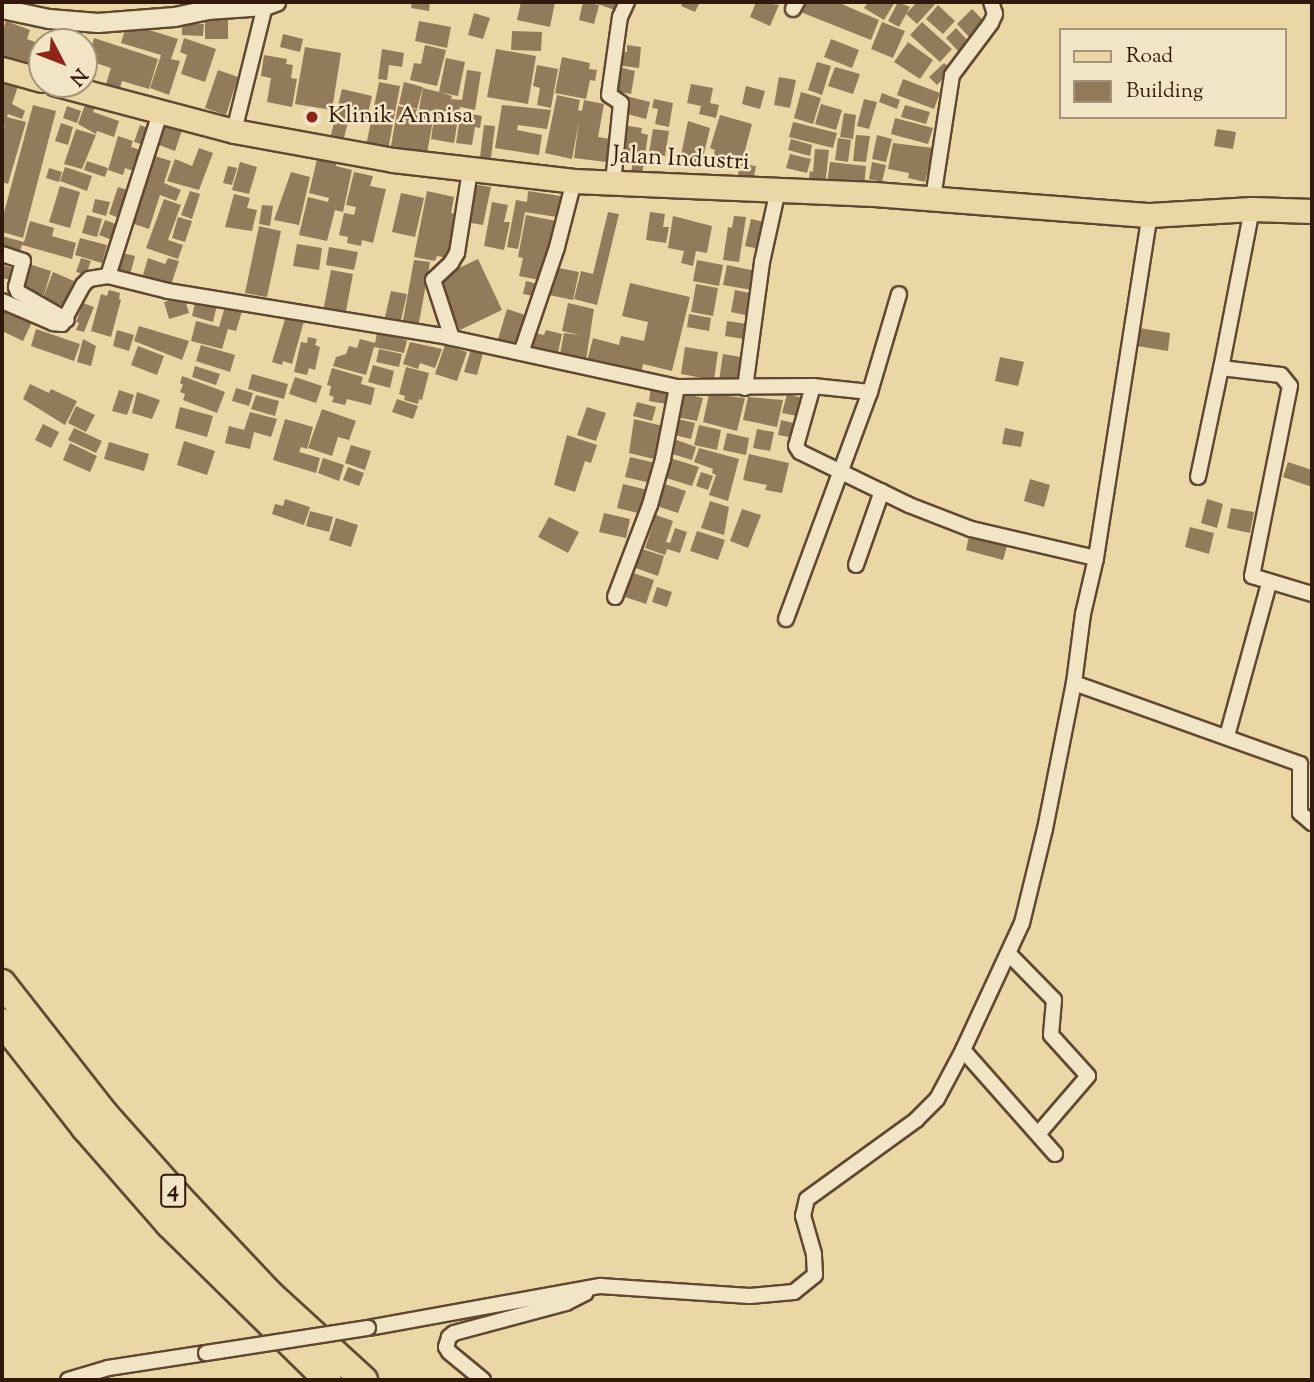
<!DOCTYPE html>
<html>
<head>
<meta charset="utf-8">
<style>
	body { margin:0 }
	#map { position:relative; width:1314px; height:1382px; overflow:hidden; background:#ebd7a6; font-family:"Sorts Mill Goudy",serif }
	div>[style] { position:absolute }
	[style*='--x'] { left:calc(var(--x)*1px); top:calc(var(--y)*1px); width:calc(var(--w)*1px); rotate:calc(var(--a)*1deg) }
	.building>* { inset:0; background:#927b5b }
	.roads { filter:drop-shadow(2px 0 #604831) drop-shadow(-2px 0 #604831) drop-shadow(0 2px #604831) drop-shadow(0 -2px #604831) }
	.minor>* { height:14px; margin:-7px; padding:0 7px; transform-origin:7px; border-radius:7px; background:#f2e5c5 }
	.tertiary>* { height:18px; margin:-9px; padding:0 9px; transform-origin:9px; border-radius:9px; background:#f2e5c5 }
	.primary>* { height:23px; margin:-11.5px; padding:0 11.5px; transform-origin:11.5px; border-radius:11.5px; background:#ebd7a6 }
	.motorway>* { height:26px; margin:-13px; padding:0 13px; transform-origin:13px; border-radius:13px; background:#ebd7a6 }
	.bridges { filter:drop-shadow(2px 0 #604831) drop-shadow(-2px 0 #604831) drop-shadow(0 2px #604831) drop-shadow(0 -2px #604831) }
	.minor-bridge>* { height:14px; margin:-7px; padding:0 7px; transform-origin:7px; border-radius:7px; background:#f2e5c5 }
	.dots>* { width:19px; height:19px; translate:-50% -50%; box-sizing:border-box; border:4px solid #f2e5c5; border-radius:50% }
	span { translate:-50% -50%; white-space:nowrap; text-align:center; line-height:1.15; -webkit-text-stroke:5px #f2e5c5; paint-order:stroke }
	.shield-label span { padding:2px 5px; background:#f2e5c5; border:2px solid; border-radius:5px; -webkit-text-stroke-width:0 }
	.shield-label { font-size:23px; color:#31180a; font-weight:700 }
	.poi-label { font-size:24px; color:#31180a }
	.left { translate:0 -50%; text-align:left }
	.street-label { font-size:24px; color:#31180a }
	.frame { position:absolute; inset:0; border:4px solid #31180a; pointer-events:none }
	.legend { position:absolute; left:1059px; top:28px; width:228px; height:91px; box-sizing:border-box; background:#f2e5c5; border:2px solid #a5937a; margin:0; padding:9px 12px; list-style:none; font-size:21px; color:#31180a }
	.legend li { display:flex; align-items:center; gap:14px; height:35px }
	.legend b { width:35px; border:2px solid #a5937a }
	.north { position:absolute; left:28px; top:28px; width:70px; height:70px; box-sizing:border-box; background:#f2e5c5; border:2px solid #a5937a; border-radius:50%; rotate:132deg; font-size:19px; font-weight:700; line-height:28px; text-align:center; color:#31180a }
	.north::after { content:''; display:block; margin:auto; width:24px; height:32px; background:#8f2418; clip-path:polygon(50% 0,100% 100%,50% 72%,0 100%) }
</style>
</head>
<body>
<div id="map">
	<div class="building">
		<div style="clip-path:polygon(412px 2px,430px 2px,429px 11px,411px 8px)"></div>
		<div style="clip-path:polygon(521px 2px,555px 2px,550px 27px,517px 20px)"></div>
		<div style="clip-path:polygon(583px 2px,599px 5px,594px 24px,579px 20px)"></div>
		<div style="clip-path:polygon(592px 2px,624px 2px,620px 12px)"></div>
		<div style="clip-path:polygon(683px 2px,700px 2px,695px 12px,681px 6px)"></div>
		<div style="clip-path:polygon(756px 2px,779px 5px,770px 26px,750px 17px)"></div>
		<div style="clip-path:polygon(802px 2px,837px 2px,879px 20px,871px 40px,798px 11px)"></div>
		<div style="clip-path:polygon(868px 2px,895px 2px,884px 20px,864px 8px)"></div>
		<div style="clip-path:polygon(898px 2px,910px 7px,899px 27px,888px 21px)"></div>
		<div style="clip-path:polygon(917px 2px,937px 2px,917px 24px,906px 14px)"></div>
		<div style="clip-path:polygon(938px 5px,955px 21px,943px 34px,926px 19px)"></div>
		<div style="clip-path:polygon(972px 9px,986px 23px,971px 39px,957px 24px)"></div>
		<div style="clip-path:polygon(474px 13px,490px 18px,483px 39px,468px 35px)"></div>
		<div style="clip-path:polygon(205px 20px,228px 20px,228px 39px,205px 39px)"></div>
		<div style="clip-path:polygon(6px 21px,30px 30px,27px 39px,41px 44px,32px 69px,2px 56px,2px 33px)"></div>
		<div style="clip-path:polygon(419px 21px,451px 27px,447px 48px,415px 41px)"></div>
		<div style="clip-path:polygon(882px 22px,905px 31px,893px 58px,871px 49px)"></div>
		<div style="clip-path:polygon(922px 22px,952px 49px,940px 62px,910px 35px)"></div>
		<div style="clip-path:polygon(127px 23px,178px 39px,171px 59px,180px 61px,169px 95px,150px 88px,161px 55px,121px 43px)"></div>
		<div style="clip-path:polygon(182px 23px,204px 24px,203px 36px,182px 35px)"></div>
		<div style="clip-path:polygon(956px 28px,971px 44px,961px 54px,946px 38px)"></div>
		<div style="clip-path:polygon(512px 31px,542px 32px,541px 51px,511px 50px)"></div>
		<div style="clip-path:polygon(283px 34px,303px 39px,300px 52px,280px 47px)"></div>
		<div style="clip-path:polygon(94px 38px,158px 59px,149px 89px,122px 81px,119px 92px,105px 87px,111px 68px,96px 63px,92px 76px,84px 73px)"></div>
		<div style="clip-path:polygon(184px 38px,216px 49px,205px 82px,181px 74px,187px 55px,180px 52px)"></div>
		<div style="clip-path:polygon(831px 39px,859px 50px,852px 68px,824px 57px)"></div>
		<div style="clip-path:polygon(908px 42px,933px 60px,920px 79px,894px 62px)"></div>
		<div style="clip-path:polygon(425px 45px,446px 50px,437px 86px,410px 80px,414px 63px,421px 64px)"></div>
		<div style="clip-path:polygon(627px 45px,641px 47px,639px 68px,616px 65px,618px 51px,627px 52px)"></div>
		<div style="clip-path:polygon(305px 47px,341px 53px,332px 110px,295px 104px)"></div>
		<div style="clip-path:polygon(382px 49px,404px 53px,402px 67px,389px 65px,387px 80px,378px 79px)"></div>
		<div style="clip-path:polygon(496px 49px,536px 56px,528px 104px,487px 97px)"></div>
		<div style="clip-path:polygon(264px 55px,287px 59px,286px 64px,293px 65px,291px 78px,297px 79px,292px 107px,267px 102px,271px 78px,261px 76px)"></div>
		<div style="clip-path:polygon(562px 57px,590px 63px,589px 69px,597px 70px,595px 81px,590px 80px,586px 99px,555px 93px)"></div>
		<div style="clip-path:polygon(446px 58px,465px 62px,458px 96px,439px 92px,452px 96px,451px 99px,462px 100px,467px 70px,481px 72px,475px 110px,460px 107px,454px 143px,431px 139px,436px 104px,427px 153px,391px 146px,398px 106px,424px 111px,419px 109px,423px 88px,439px 92px)"></div>
		<div style="clip-path:polygon(817px 62px,831px 66px,822px 95px,808px 90px)"></div>
		<div style="clip-path:polygon(944px 63px,952px 70px,937px 85px,929px 77px)"></div>
		<div style="clip-path:polygon(537px 65px,558px 69px,551px 108px,537px 105px,540px 88px,533px 86px)"></div>
		<div style="clip-path:polygon(619px 67px,635px 71px,631px 94px,614px 91px)"></div>
		<div style="clip-path:polygon(835px 67px,860px 74px,853px 94px,828px 86px)"></div>
		<div style="clip-path:polygon(218px 70px,238px 77px,226px 115px,205px 108px)"></div>
		<div style="clip-path:polygon(779px 77px,796px 80px,790px 108px,774px 105px)"></div>
		<div style="clip-path:polygon(903px 79px,940px 93px,934px 109px,897px 95px)"></div>
		<div style="clip-path:polygon(2px 81px,18px 86px,12px 104px,25px 111px,22px 119px,8px 114px,7px 117px,26px 122px,8px 184px,2px 182px,2px 137px,5px 124px,2px 132px)"></div>
		<div style="clip-path:polygon(379px 82px,400px 86px,388px 150px,366px 146px)"></div>
		<div style="clip-path:polygon(404px 82px,423px 87px,417px 109px,399px 104px)"></div>
		<div style="clip-path:polygon(691px 84px,713px 88px,710px 103px,719px 105px,716px 118px,699px 114px,701px 106px,687px 103px)"></div>
		<div style="clip-path:polygon(746px 86px,765px 91px,760px 109px,742px 104px)"></div>
		<div style="clip-path:polygon(342px 89px,372px 96px,366px 122px,349px 118px,344px 138px,331px 135px)"></div>
		<div style="clip-path:polygon(801px 92px,821px 98px,813px 124px,794px 118px)"></div>
		<div style="clip-path:polygon(882px 93px,900px 100px,897px 109px,879px 102px)"></div>
		<div style="clip-path:polygon(557px 95px,580px 100px,578px 110px,582px 111px,584px 100px,604px 104px,598px 137px,610px 139px,606px 162px,574px 158px,579px 121px,572px 159px,545px 153px)"></div>
		<div style="clip-path:polygon(626px 96px,650px 102px,646px 119px,623px 113px)"></div>
		<div style="clip-path:polygon(654px 99px,673px 103px,669px 127px,655px 124px,658px 109px,652px 108px)"></div>
		<div style="clip-path:polygon(864px 99px,877px 102px,869px 129px,857px 126px)"></div>
		<div style="clip-path:polygon(821px 104px,842px 110px,836px 130px,815px 124px)"></div>
		<div style="clip-path:polygon(33px 105px,56px 111px,23px 238px,2px 232px,2px 220px)"></div>
		<div style="clip-path:polygon(85px 105px,95px 108px,93px 112px,119px 121px,114px 137px,97px 131px,96px 134px,78px 124px)"></div>
		<div style="clip-path:polygon(502px 105px,551px 110px,547px 129px,518px 125px,517px 130px,542px 135px,539px 155px,495px 148px)"></div>
		<div style="clip-path:polygon(905px 105px,930px 112px,926px 124px,901px 117px)"></div>
		<div style="clip-path:polygon(67px 106px,81px 111px,77px 123px,63px 118px)"></div>
		<div style="clip-path:polygon(461px 112px,482px 116px,480px 128px,475px 127px,472px 145px,456px 143px)"></div>
		<div style="clip-path:polygon(844px 113px,856px 115px,853px 139px,840px 137px)"></div>
		<div style="clip-path:polygon(720px 115px,752px 124px,743px 158px,733px 155px,730px 167px,712px 162px,715px 150px,710px 148px)"></div>
		<div style="clip-path:polygon(895px 118px,933px 128px,928px 144px,891px 134px)"></div>
		<div style="clip-path:polygon(162px 120px,183px 127px,175px 151px,154px 143px)"></div>
		<div style="clip-path:polygon(688px 121px,710px 128px,701px 166px,685px 162px,686px 157px,681px 155px)"></div>
		<div style="clip-path:polygon(793px 122px,837px 133px,833px 148px,789px 137px)"></div>
		<div style="clip-path:polygon(61px 123px,73px 127px,68px 145px,55px 141px)"></div>
		<div style="clip-path:polygon(140px 125px,153px 130px,148px 146px,134px 142px)"></div>
		<div style="clip-path:polygon(484px 125px,495px 126px,491px 158px,480px 157px)"></div>
		<div style="clip-path:polygon(622px 125px,642px 128px,641px 133px,648px 135px,642px 175px,631px 173px,634px 156px,617px 153px)"></div>
		<div style="clip-path:polygon(76px 129px,96px 135px,82px 169px,64px 164px)"></div>
		<div style="clip-path:polygon(653px 129px,669px 131px,665px 156px,649px 153px)"></div>
		<div style="clip-path:polygon(1217px 129px,1236px 132px,1233px 149px,1214px 146px)"></div>
		<div style="clip-path:polygon(856px 135px,870px 136px,866px 162px,853px 161px)"></div>
		<div style="clip-path:polygon(877px 135px,892px 139px,886px 162px,872px 159px)"></div>
		<div style="clip-path:polygon(118px 136px,133px 141px,131px 147px,146px 152px,139px 173px,125px 168px,123px 175px,108px 170px)"></div>
		<div style="clip-path:polygon(838px 138px,851px 140px,848px 162px,835px 160px)"></div>
		<div style="clip-path:polygon(791px 139px,812px 145px,810px 156px,788px 150px)"></div>
		<div style="clip-path:polygon(893px 143px,933px 148px,925px 182px,908px 178px,909px 173px,888px 169px)"></div>
		<div style="clip-path:polygon(199px 148px,213px 153px,199px 190px,167px 181px,175px 159px,192px 166px)"></div>
		<div style="clip-path:polygon(815px 149px,829px 150px,825px 186px,808px 184px,810px 171px,813px 172px)"></div>
		<div style="clip-path:polygon(790px 154px,811px 159px,807px 173px,786px 168px)"></div>
		<div style="clip-path:polygon(152px 155px,171px 161px,164px 183px,181px 190px,176px 201px,160px 195px,149px 229px,131px 223px)"></div>
		<div style="clip-path:polygon(318px 155px,337px 160px,336px 166px,352px 170px,343px 212px,335px 210px,327px 241px,299px 235px,308px 197px,328px 202px,329px 198px,309px 193px)"></div>
		<div style="clip-path:polygon(87px 161px,108px 168px,105px 177px,84px 170px)"></div>
		<div style="clip-path:polygon(240px 162px,257px 167px,249px 194px,232px 190px)"></div>
		<div style="clip-path:polygon(830px 162px,866px 166px,864px 187px,827px 184px)"></div>
		<div style="clip-path:polygon(872px 162px,886px 165px,882px 182px,869px 179px)"></div>
		<div style="clip-path:polygon(740px 164px,756px 166px,753px 181px,737px 179px)"></div>
		<div style="clip-path:polygon(228px 166px,237px 168px,232px 185px,223px 183px)"></div>
		<div style="clip-path:polygon(65px 167px,92px 176px,87px 191px,60px 181px)"></div>
		<div style="clip-path:polygon(49px 168px,62px 172px,59px 182px,46px 178px)"></div>
		<div style="clip-path:polygon(291px 172px,310px 177px,299px 225px,274px 220px)"></div>
		<div style="clip-path:polygon(354px 172px,373px 176px,370px 186px,386px 189px,373px 243px,362px 240px,361px 246px,347px 243px,348px 237px,339px 235px,344px 213px,354px 215px,356px 207px,346px 205px)"></div>
		<div style="clip-path:polygon(472px 184px,491px 187px,483px 225px,465px 222px)"></div>
		<div style="clip-path:polygon(60px 186px,80px 192px,70px 228px,49px 222px)"></div>
		<div style="clip-path:polygon(118px 187px,134px 192px,124px 220px,109px 214px)"></div>
		<div style="clip-path:polygon(190px 191px,200px 194px,192px 219px,181px 215px)"></div>
		<div style="clip-path:polygon(427px 191px,454px 197px,451px 213px,457px 214px,448px 258px,437px 256px,435px 261px,414px 257px)"></div>
		<div style="clip-path:polygon(528px 191px,567px 197px,563px 218px,525px 212px,518px 249px,507px 247px,516px 200px,527px 202px)"></div>
		<div style="clip-path:polygon(401px 193px,424px 198px,415px 237px,392px 232px)"></div>
		<div style="clip-path:polygon(234px 194px,250px 198px,247px 208px,257px 210px,252px 231px,225px 227px)"></div>
		<div style="clip-path:polygon(95px 199px,110px 202px,106px 216px,92px 212px)"></div>
		<div style="clip-path:polygon(164px 199px,181px 205px,168px 240px,183px 245px,178px 259px,146px 248px)"></div>
		<div style="clip-path:polygon(492px 202px,508px 205px,504px 222px,510px 222px,504px 250px,484px 246px)"></div>
		<div style="clip-path:polygon(262px 205px,273px 206px,270px 226px,259px 224px)"></div>
		<div style="clip-path:polygon(608px 212px,619px 214px,597px 305px,574px 299px,581px 271px,593px 274px)"></div>
		<div style="clip-path:polygon(650px 212px,665px 214px,663px 227px,669px 227px,666px 243px,646px 240px)"></div>
		<div style="clip-path:polygon(87px 215px,102px 219px,97px 237px,82px 233px)"></div>
		<div style="clip-path:polygon(526px 215px,556px 221px,544px 281px,519px 276px,523px 258px,518px 257px)"></div>
		<div style="clip-path:polygon(673px 216px,712px 226px,707px 253px,696px 251px,693px 266px,681px 263px,684px 251px,668px 248px)"></div>
		<div style="clip-path:polygon(734px 216px,746px 217px,739px 262px,723px 260px,728px 227px,732px 228px)"></div>
		<div style="clip-path:polygon(178px 217px,192px 221px,185px 242px,172px 238px)"></div>
		<div style="clip-path:polygon(751px 219px,769px 223px,764px 250px,745px 246px)"></div>
		<div style="clip-path:polygon(105px 220px,121px 226px,115px 241px,99px 235px)"></div>
		<div style="clip-path:polygon(30px 221px,54px 228px,52px 236px,76px 243px,72px 259px,22px 245px,19px 254px,2px 250px,2px 236px,24px 242px)"></div>
		<div style="clip-path:polygon(259px 226px,281px 231px,267px 297px,245px 293px)"></div>
		<div style="clip-path:polygon(80px 238px,107px 245px,102px 263px,75px 255px)"></div>
		<div style="clip-path:polygon(297px 244px,322px 248px,319px 270px,293px 266px)"></div>
		<div style="clip-path:polygon(329px 247px,358px 252px,354px 270px,326px 265px)"></div>
		<div style="clip-path:polygon(123px 253px,135px 256px,129px 279px,116px 276px)"></div>
		<div style="clip-path:polygon(81px 258px,91px 261px,86px 275px,76px 272px)"></div>
		<div style="clip-path:polygon(148px 258px,165px 264px,168px 258px,179px 261px,170px 288px,143px 275px)"></div>
		<div style="clip-path:polygon(478px 259px,502px 310px,460px 330px,436px 279px)"></div>
		<div style="clip-path:polygon(414px 260px,430px 262px,418px 328px,402px 326px)"></div>
		<div style="clip-path:polygon(697px 260px,723px 265px,719px 286px,693px 281px)"></div>
		<div style="clip-path:polygon(29px 264px,51px 271px,44px 295px,21px 288px)"></div>
		<div style="clip-path:polygon(2px 265px,15px 269px,11px 280px,2px 278px)"></div>
		<div style="clip-path:polygon(727px 265px,756px 271px,752px 290px,723px 285px)"></div>
		<div style="clip-path:polygon(554px 267px,579px 272px,573px 300px,549px 295px)"></div>
		<div style="clip-path:polygon(331px 270px,353px 274px,345px 316px,323px 312px)"></div>
		<div style="clip-path:polygon(53px 272px,74px 281px,63px 306px,43px 298px)"></div>
		<div style="clip-path:polygon(526px 281px,541px 285px,538px 297px,523px 294px)"></div>
		<div style="clip-path:polygon(630px 283px,690px 297px,672px 371px,643px 364px,641px 374px,587px 361px,593px 338px,619px 345px,621px 336px,644px 341px,648px 322px,622px 316px)"></div>
		<div style="clip-path:polygon(696px 284px,718px 288px,713px 316px,691px 312px)"></div>
		<div style="clip-path:polygon(109px 290px,120px 293px,119px 299px,121px 300px,111px 337px,91px 331px,101px 294px,107px 296px)"></div>
		<div style="clip-path:polygon(735px 290px,754px 294px,750px 316px,731px 312px)"></div>
		<div style="clip-path:polygon(391px 291px,407px 294px,400px 324px,384px 321px)"></div>
		<div style="clip-path:polygon(184px 296px,189px 313px,169px 319px,164px 302px)"></div>
		<div style="clip-path:polygon(196px 299px,217px 305px,213px 322px,192px 316px)"></div>
		<div style="clip-path:polygon(83px 303px,94px 307px,84px 332px,76px 330px,79px 323px,76px 322px)"></div>
		<div style="clip-path:polygon(226px 303px,243px 308px,236px 331px,228px 329px,222px 349px,191px 341px,196px 321px,219px 327px)"></div>
		<div style="clip-path:polygon(568px 303px,594px 309px,586px 360px,560px 354px,564px 333px,580px 335px,562px 331px)"></div>
		<div style="clip-path:polygon(2px 306px,33px 320px,23px 341px,2px 331px)"></div>
		<div style="clip-path:polygon(507px 309px,528px 316px,518px 346px,498px 339px)"></div>
		<div style="clip-path:polygon(689px 314px,711px 318px,709px 331px,687px 327px)"></div>
		<div style="clip-path:polygon(286px 316px,304px 321px,292px 364px,283px 361px,282px 365px,272px 362px)"></div>
		<div style="clip-path:polygon(727px 321px,747px 324px,744px 339px,725px 336px)"></div>
		<div style="clip-path:polygon(139px 326px,189px 341px,182px 360px,134px 341px)"></div>
		<div style="clip-path:polygon(1139px 328px,1170px 333px,1168px 351px,1137px 346px)"></div>
		<div style="clip-path:polygon(36px 329px,80px 344px,74px 361px,31px 346px)"></div>
		<div style="clip-path:polygon(117px 330px,134px 335px,129px 351px,113px 346px)"></div>
		<div style="clip-path:polygon(546px 330px,562px 334px,558px 353px,533px 347px,536px 333px,544px 335px)"></div>
		<div style="clip-path:polygon(377px 333px,407px 340px,404px 353px,374px 347px,366px 375px,333px 366px,336px 357px,346px 354px,349px 346px,357px 348px,360px 339px,375px 343px)"></div>
		<div style="clip-path:polygon(308px 337px,317px 339px,315px 345px,320px 347px,315px 370px,309px 368px,307px 375px,294px 372px,301px 342px,307px 343px)"></div>
		<div style="clip-path:polygon(83px 339px,96px 346px,91px 366px,77px 362px)"></div>
		<div style="clip-path:polygon(410px 342px,442px 349px,435px 368px,420px 363px,418px 369px,403px 364px)"></div>
		<div style="clip-path:polygon(201px 345px,235px 355px,230px 372px,196px 361px)"></div>
		<div style="clip-path:polygon(445px 345px,467px 352px,457px 381px,435px 374px)"></div>
		<div style="clip-path:polygon(138px 346px,164px 356px,157px 375px,131px 365px)"></div>
		<div style="clip-path:polygon(685px 347px,718px 352px,714px 380px,681px 374px)"></div>
		<div style="clip-path:polygon(379px 349px,402px 354px,399px 367px,376px 362px)"></div>
		<div style="clip-path:polygon(471px 349px,483px 353px,477px 375px,464px 372px)"></div>
		<div style="clip-path:polygon(723px 354px,747px 358px,742px 385px,719px 381px)"></div>
		<div style="clip-path:polygon(1000px 357px,1024px 362px,1018px 386px,995px 381px)"></div>
		<div style="clip-path:polygon(373px 365px,394px 371px,390px 388px,368px 382px)"></div>
		<div style="clip-path:polygon(195px 366px,220px 374px,216px 385px,192px 377px)"></div>
		<div style="clip-path:polygon(406px 367px,429px 373px,422px 400px,419px 399px,418px 404px,404px 400px,405px 396px,399px 394px)"></div>
		<div style="clip-path:polygon(332px 368px,363px 377px,361px 384px,375px 388px,371px 405px,347px 399px,345px 405px,332px 402px,334px 397px,329px 395px,331px 386px,327px 385px)"></div>
		<div style="clip-path:polygon(252px 374px,288px 384px,284px 399px,248px 389px)"></div>
		<div style="clip-path:polygon(182px 376px,225px 392px,217px 413px,183px 400px,185px 394px,180px 392px,183px 385px,180px 383px)"></div>
		<div style="clip-path:polygon(295px 377px,322px 386px,316px 403px,289px 394px)"></div>
		<div style="clip-path:polygon(30px 384px,49px 393px,51px 389px,77px 401px,65px 425px,23px 399px)"></div>
		<div style="clip-path:polygon(651px 386px,675px 390px,672px 405px,649px 401px)"></div>
		<div style="clip-path:polygon(236px 388px,253px 393px,249px 406px,232px 401px)"></div>
		<div style="clip-path:polygon(119px 390px,134px 395px,127px 415px,112px 411px)"></div>
		<div style="clip-path:polygon(137px 392px,160px 400px,152px 419px,132px 413px)"></div>
		<div style="clip-path:polygon(682px 393px,703px 398px,697px 421px,676px 417px)"></div>
		<div style="clip-path:polygon(709px 394px,745px 398px,737px 431px,703px 422px)"></div>
		<div style="clip-path:polygon(787px 394px,806px 399px,802px 417px,782px 413px)"></div>
		<div style="clip-path:polygon(256px 395px,279px 401px,275px 416px,251px 409px)"></div>
		<div style="clip-path:polygon(748px 397px,783px 400px,777px 427px,743px 420px)"></div>
		<div style="clip-path:polygon(397px 399px,418px 406px,413px 419px,392px 412px)"></div>
		<div style="clip-path:polygon(637px 402px,656px 407px,652px 421px,633px 416px)"></div>
		<div style="clip-path:polygon(76px 406px,95px 415px,86px 432px,68px 423px)"></div>
		<div style="clip-path:polygon(180px 407px,213px 416px,207px 437px,175px 428px)"></div>
		<div style="clip-path:polygon(587px 407px,606px 413px,596px 441px,577px 435px)"></div>
		<div style="clip-path:polygon(322px 409px,356px 421px,349px 440px,338px 437px,332px 456px,308px 448px)"></div>
		<div style="clip-path:polygon(250px 412px,277px 419px,271px 437px,254px 432px,250px 449px,225px 443px,229px 426px,244px 430px)"></div>
		<div style="clip-path:polygon(285px 419px,313px 427px,307px 449px,301px 447px,299px 452px,320px 458px,316px 473px,273px 460px)"></div>
		<div style="clip-path:polygon(634px 419px,667px 427px,658px 460px,629px 453px)"></div>
		<div style="clip-path:polygon(678px 419px,695px 423px,691px 439px,674px 435px)"></div>
		<div style="clip-path:polygon(781px 420px,798px 424px,795px 438px,778px 435px)"></div>
		<div style="clip-path:polygon(43px 424px,59px 432px,51px 448px,35px 440px)"></div>
		<div style="clip-path:polygon(699px 425px,721px 430px,717px 450px,694px 445px)"></div>
		<div style="clip-path:polygon(74px 428px,102px 441px,96px 453px,68px 440px)"></div>
		<div style="clip-path:polygon(1005px 428px,1024px 432px,1021px 447px,1002px 444px)"></div>
		<div style="clip-path:polygon(757px 429px,774px 432px,770px 451px,753px 448px)"></div>
		<div style="clip-path:polygon(727px 433px,749px 438px,746px 455px,723px 450px)"></div>
		<div style="clip-path:polygon(567px 435px,597px 445px,591px 463px,585px 461px,575px 492px,554px 485px)"></div>
		<div style="clip-path:polygon(674px 439px,696px 447px,692px 460px,669px 453px)"></div>
		<div style="clip-path:polygon(184px 441px,215px 451px,207px 475px,177px 465px)"></div>
		<div style="clip-path:polygon(109px 442px,149px 454px,144px 471px,104px 459px)"></div>
		<div style="clip-path:polygon(70px 443px,97px 456px,90px 472px,63px 460px)"></div>
		<div style="clip-path:polygon(351px 445px,371px 451px,365px 470px,345px 463px)"></div>
		<div style="clip-path:polygon(699px 448px,739px 459px,728px 501px,709px 495px,716px 475px,712px 473px,713px 469px,694px 462px)"></div>
		<div style="clip-path:polygon(749px 454px,789px 463px,782px 493px,765px 490px,767px 485px,743px 480px)"></div>
		<div style="clip-path:polygon(630px 457px,660px 464px,655px 484px,625px 477px)"></div>
		<div style="clip-path:polygon(323px 458px,344px 465px,339px 481px,318px 473px)"></div>
		<div style="clip-path:polygon(670px 458px,699px 467px,692px 486px,663px 477px)"></div>
		<div style="clip-path:polygon(1288px 462px,1312px 470px,1312px 487px,1283px 477px)"></div>
		<div style="clip-path:polygon(348px 467px,364px 473px,359px 486px,343px 480px)"></div>
		<div style="clip-path:polygon(701px 472px,713px 476px,708px 490px,696px 486px)"></div>
		<div style="clip-path:polygon(1030px 479px,1050px 485px,1044px 507px,1024px 501px)"></div>
		<div style="clip-path:polygon(662px 483px,686px 491px,678px 513px,654px 505px)"></div>
		<div style="clip-path:polygon(623px 484px,648px 490px,642px 514px,617px 508px)"></div>
		<div style="clip-path:polygon(285px 499px,310px 507px,304px 525px,272px 514px,275px 504px,283px 506px)"></div>
		<div style="clip-path:polygon(1207px 499px,1223px 504px,1217px 528px,1201px 523px)"></div>
		<div style="clip-path:polygon(710px 501px,729px 507px,724px 535px,701px 528px)"></div>
		<div style="clip-path:polygon(1231px 508px,1254px 512px,1250px 533px,1227px 528px)"></div>
		<div style="clip-path:polygon(742px 509px,761px 515px,748px 548px,730px 541px)"></div>
		<div style="clip-path:polygon(310px 511px,333px 517px,329px 532px,306px 526px)"></div>
		<div style="clip-path:polygon(604px 513px,630px 519px,626px 538px,599px 532px)"></div>
		<div style="clip-path:polygon(656px 515px,673px 521px,666px 542px,670px 543px,675px 528px,687px 532px,680px 553px,667px 549px,665px 555px,645px 548px)"></div>
		<div style="clip-path:polygon(549px 517px,579px 532px,568px 553px,538px 537px)"></div>
		<div style="clip-path:polygon(336px 518px,358px 525px,351px 547px,329px 540px)"></div>
		<div style="clip-path:polygon(1190px 527px,1214px 533px,1209px 554px,1185px 547px)"></div>
		<div style="clip-path:polygon(697px 531px,725px 540px,718px 560px,690px 551px)"></div>
		<div style="clip-path:polygon(969px 536px,1007px 546px,1003px 560px,966px 550px)"></div>
		<div style="clip-path:polygon(639px 548px,664px 556px,658px 576px,633px 567px)"></div>
		<div style="clip-path:polygon(633px 573px,654px 580px,646px 604px,625px 597px)"></div>
		<div style="clip-path:polygon(657px 587px,672px 592px,667px 607px,652px 602px)"></div>
	</div>
	<div class="roads">
		<div class="minor">
			<div style="--x:793;--y:9;--w:8;--a:-60"></div>
			<div style="--x:234;--y:131;--w:129;--a:-76.1"></div>
			<div style="--x:265;--y:6;--w:5;--a:-127"></div>
			<div style="--x:613;--y:183;--w:80;--a:-84.3"></div>
			<div style="--x:621;--y:103;--w:14;--a:-146"></div>
			<div style="--x:609;--y:95;--w:79;--a:-82"></div>
			<div style="--x:620;--y:17;--w:17;--a:-65"></div>
			<div style="--x:933;--y:198;--w:124;--a:-81.2"></div>
			<div style="--x:952;--y:75;--w:65;--a:-53.1"></div>
			<div style="--x:991;--y:23;--w:10;--a:-66"></div>
			<div style="--x:995;--y:14;--w:13;--a:-108"></div>
			<div style="--x:1252;--y:209;--w:162;--a:101"></div>
			<div style="--x:1221;--y:368;--w:60;--a:6.7"></div>
			<div style="--x:1281;--y:375;--w:14;--a:51"></div>
			<div style="--x:1290;--y:386;--w:194;--a:101.3"></div>
			<div style="--x:1252;--y:576;--w:63;--a:16.7"></div>
			<div style="--x:2;--y:254;--w:22;--a:18"></div>
			<div style="--x:23;--y:261;--w:27;--a:105"></div>
			<div style="--x:16;--y:287;--w:5;--a:68"></div>
			<div style="--x:18;--y:292;--w:56;--a:29.7"></div>
			<div style="--x:108;--y:276;--w:171;--a:-72.3"></div>
			<div style="--x:2;--y:301;--w:56;--a:23.3"></div>
			<div style="--x:53;--y:323;--w:9;--a:6"></div>
			<div style="--x:62;--y:324;--w:44;--a:-61.7"></div>
			<div style="--x:83;--y:285;--w:8;--a:-45"></div>
			<div style="--x:89;--y:279;--w:19;--a:-9"></div>
			<div style="--x:108;--y:276;--w:62;--a:14"></div>
			<div style="--x:168;--y:291;--w:274;--a:9.3"></div>
			<div style="--x:438;--y:335;--w:245;--a:12.3"></div>
			<div style="--x:677;--y:387;--w:136;--a:-0.4"></div>
			<div style="--x:813;--y:386;--w:57;--a:6"></div>
			<div style="--x:452;--y:338;--w:61;--a:-108.1"></div>
			<div style="--x:433;--y:280;--w:25;--a:-43"></div>
			<div style="--x:451;--y:263;--w:12;--a:-59"></div>
			<div style="--x:457;--y:253;--w:83;--a:-81"></div>
			<div style="--x:521;--y:353;--w:112;--a:-71.2"></div>
			<div style="--x:557;--y:247;--w:68;--a:-75.6"></div>
			<div style="--x:813;--y:386;--w:62;--a:105.8"></div>
			<div style="--x:796;--y:446;--w:7;--a:56"></div>
			<div style="--x:800;--y:452;--w:121;--a:25.9"></div>
			<div style="--x:909;--y:505;--w:66;--a:21.2"></div>
			<div style="--x:971;--y:529;--w:128;--a:13.1"></div>
			<div style="--x:745;--y:388;--w:127;--a:-82.3"></div>
			<div style="--x:762;--y:262;--w:74;--a:-77.5"></div>
			<div style="--x:1198;--y:477;--w:111;--a:-78.1"></div>
			<div style="--x:856;--y:565;--w:78;--a:-70.6"></div>
			<div style="--x:615;--y:597;--w:98;--a:-69.2"></div>
			<div style="--x:650;--y:505;--w:48;--a:-74.2"></div>
			<div style="--x:663;--y:459;--w:73;--a:-79"></div>
			<div style="--x:786;--y:619;--w:242;--a:-69.7"></div>
			<div style="--x:870;--y:392;--w:102;--a:-73.5"></div>
			<div style="--x:1074;--y:683;--w:240;--a:19.7"></div>
			<div style="--x:1300;--y:764;--w:49;--a:90"></div>
			<div style="--x:1300;--y:813;--w:16;--a:40"></div>
			<div style="--x:1227;--y:736;--w:158;--a:-74.6"></div>
			<div style="--x:1010;--y:955;--w:63;--a:45.6"></div>
			<div style="--x:1054;--y:1000;--w:35;--a:95"></div>
			<div style="--x:1051;--y:1035;--w:55;--a:47.9"></div>
			<div style="--x:1088;--y:1076;--w:75;--a:130.7"></div>
			<div style="--x:963;--y:1050;--w:139;--a:48.5"></div>
			<div style="--x:368;--y:1328;--w:236;--a:-10.3"></div>
			<div style="--x:600;--y:1286;--w:150;--a:3.8"></div>
			<div style="--x:750;--y:1296;--w:44;--a:-5.2"></div>
			<div style="--x:794;--y:1292;--w:27;--a:-39"></div>
			<div style="--x:815;--y:1275;--w:21;--a:-93"></div>
			<div style="--x:814;--y:1254;--w:40;--a:-106"></div>
			<div style="--x:803;--y:1216;--w:17;--a:-77"></div>
			<div style="--x:807;--y:1199;--w:135;--a:-35.9"></div>
			<div style="--x:916;--y:1120;--w:30;--a:-45"></div>
			<div style="--x:937;--y:1099;--w:55;--a:-62"></div>
			<div style="--x:963;--y:1050;--w:140;--a:-65.1"></div>
			<div style="--x:1022;--y:923;--w:97;--a:-76.3"></div>
			<div style="--x:1045;--y:829;--w:149;--a:-78.8"></div>
			<div style="--x:1074;--y:683;--w:70;--a:-82.6"></div>
			<div style="--x:1083;--y:614;--w:57;--a:-76.9"></div>
			<div style="--x:1096;--y:558;--w:347;--a:-81.1"></div>
			<div style="--x:68;--y:1380;--w:42;--a:-16.7"></div>
			<div style="--x:108;--y:1368;--w:99;--a:-8.7"></div>
			<div style="--x:483;--y:1380;--w:44;--a:-140.5"></div>
			<div style="--x:449;--y:1352;--w:6;--a:-121"></div>
			<div style="--x:446;--y:1347;--w:10;--a:-73"></div>
			<div style="--x:449;--y:1337;--w:6;--a:-39"></div>
			<div style="--x:454;--y:1333;--w:116;--a:-15"></div>
			<div style="--x:566;--y:1303;--w:22;--a:-27"></div>
		</div>
		<div class="tertiary">
			<div style="--x:2;--y:9;--w:48;--a:12"></div>
			<div style="--x:49;--y:19;--w:49;--a:4.7"></div>
			<div style="--x:98;--y:23;--w:77;--a:-4.5"></div>
			<div style="--x:175;--y:17;--w:33;--a:-12"></div>
			<div style="--x:207;--y:10;--w:58;--a:-3.9"></div>
			<div style="--x:265;--y:6;--w:12;--a:-20"></div>
		</div>
		<div class="primary">
			<div style="--x:2;--y:69;--w:41;--a:15.4"></div>
			<div style="--x:56;--y:84;--w:184;--a:14.8"></div>
			<div style="--x:234;--y:131;--w:162;--a:10.3"></div>
			<div style="--x:393;--y:160;--w:182;--a:6.6"></div>
			<div style="--x:574;--y:181;--w:300;--a:2.5"></div>
			<div style="--x:874;--y:194;--w:277;--a:4.4"></div>
			<div style="--x:1150;--y:215;--w:102;--a:-3.4"></div>
			<div style="--x:1252;--y:209;--w:60;--a:1.9"></div>
		</div>
		<div class="motorway">
			<div style="--x:2;--y:983;--w:165;--a:51.9"></div>
			<div style="--x:104;--y:1113;--w:123;--a:48.3"></div>
			<div style="--x:186;--y:1205;--w:121;--a:46.7"></div>
			<div style="--x:269;--y:1293;--w:129;--a:42.5"></div>
			<div style="--x:2;--y:1022;--w:135;--a:51.9"></div>
			<div style="--x:85;--y:1128;--w:128;--a:48.8"></div>
			<div style="--x:169;--y:1224;--w:223;--a:44.5"></div>
		</div>
	</div>
	<div class="bridges">
		<div class="minor-bridge">
			<div style="--x:206;--y:1353;--w:164;--a:-8.8"></div>
		</div>
	</div>
	<div class="dots">
		<div style="left:312px;top:117px;background:#8f2418"></div>
	</div>
	<div class="shield-label">
		<span style="left:173px;top:1191px">4</span>
	</div>
	<div class="poi-label">
		<span class="left" style="left:328px;top:117px">Klinik Annisa</span>
	</div>
	<div class="street-label">
		<span style="left:681px;top:160px;rotate:3deg">Jalan Industri</span>
	</div>
	<div class="frame"></div>
	<ul class="legend">
	<li><b style="height:9px;background:#ebd7a6"></b>Road</li>
	<li><b style="height:19px;background:#927b5b"></b>Building</li>
	</ul>
	<div class="north">N</div>
</div>
</body>
</html>
